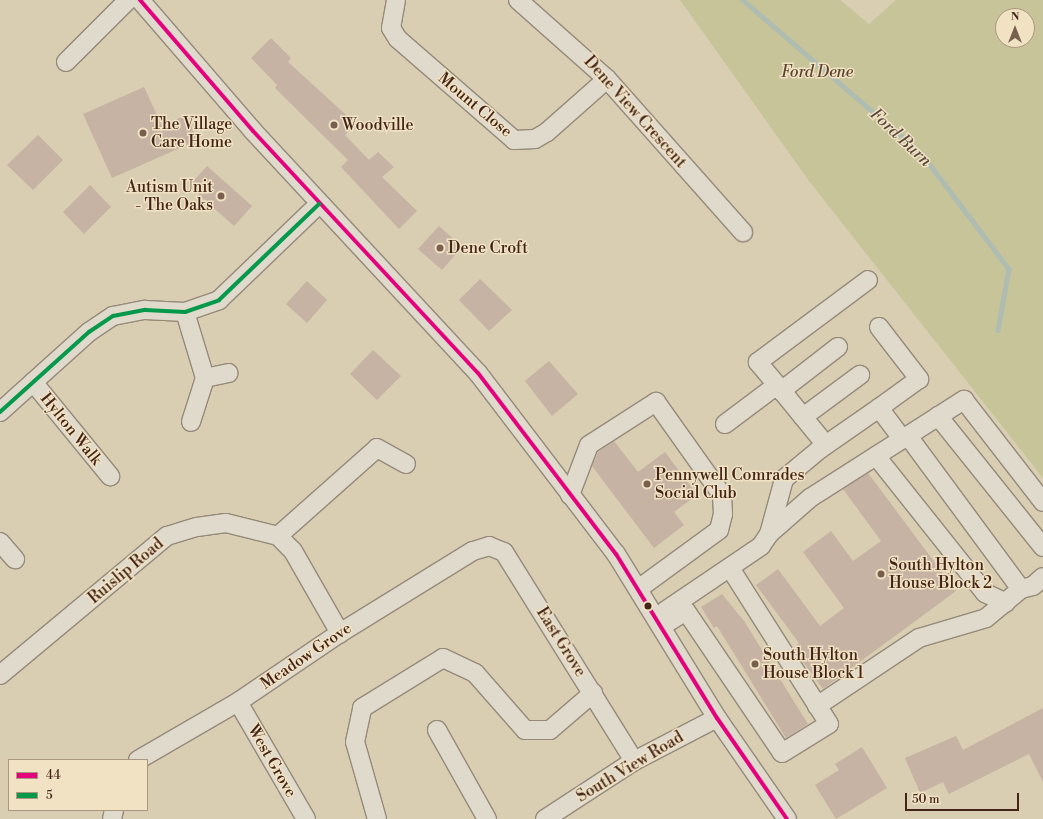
<!DOCTYPE html>
<html>
<head>
<meta charset="utf-8">
<style>
	body { margin:0 }
	#map { position:relative; width:1043px; height:819px; overflow:hidden; background:#d9cdb2; font-family:"Libre Bodoni",serif }
	div>[style] { position:absolute }
	[style*='--x'] { left:calc(var(--x)*1px); top:calc(var(--y)*1px); width:calc(var(--w)*1px); rotate:calc(var(--a)*1deg) }
	.green>* { inset:0; background:#c7c499 }
	.stream>* { height:4.5px; margin:-2.25px; padding:0 2.25px; transform-origin:2.25px; border-radius:2.25px; background:#aebcb1 }
	.building>* { inset:0; background:#c6b3a3 }
	.roads { filter:drop-shadow(1px 0 #958a79) drop-shadow(-1px 0 #958a79) drop-shadow(0 1px #958a79) drop-shadow(0 -1px #958a79) }
	.minor>* { height:18px; margin:-9px; padding:0 9px; transform-origin:9px; border-radius:9px; background:#e0dacd }
	.bus-1>* { height:4px; margin:-2px; padding:0 2px; transform-origin:2px; border-radius:2px; background:#e5007d }
	.bus-2>* { height:4px; margin:-2px; padding:0 2px; transform-origin:2px; border-radius:2px; background:#07994b }
	.dots>* { width:11px; height:11px; translate:-50% -50%; box-sizing:border-box; border:2px solid #f0e2c3; border-radius:50% }
	span { translate:-50% -50%; white-space:nowrap; text-align:center; line-height:1.15; -webkit-text-stroke:3px #f0e2c3; paint-order:stroke }
	.park-label { font-size:16px; color:#5b422e; font-style:italic }
	.street-label { font-size:16px; color:#442418 }
	.poi-label { font-size:16px; color:#442418 }
	.left { translate:0 -50%; text-align:left }
	.right { translate:-100% -50%; text-align:right }
	.water-label { font-size:17px; color:#5a483e; font-style:italic }
	.legend { position:absolute; left:8px; top:759px; width:140px; height:52px; box-sizing:border-box; background:#f0e2c3; border:1px solid #ab967f; margin:0; padding:5px 7px; list-style:none; font-size:12px; color:#442418 }
	.legend li { display:flex; align-items:center; gap:8px; height:20px }
	.legend b { width:20px; border:1px solid #ab967f }
	.north { position:absolute; left:995px; top:8px; width:40px; height:40px; box-sizing:border-box; background:#f0e2c3; border:1px solid #ab967f; border-radius:50%; rotate:0deg; font-size:11px; font-weight:700; line-height:16px; text-align:center; color:#442418 }
	.north::after { content:''; display:block; margin:auto; width:14px; height:18px; background:#785f4e; clip-path:polygon(50% 0,100% 100%,50% 72%,0 100%) }
	.scale { position:absolute; left:905px; top:793px; width:114px; height:18px; box-sizing:border-box; border:2px solid #442418; border-top:0; padding-left:5px; font-size:12px; line-height:14px; white-space:nowrap; color:#442418; -webkit-text-stroke:3px #f0e2c3; paint-order:stroke }
</style>
</head>
<body>
<div id="map">
	<div class="green">
		<div style="clip-path:polygon(evenodd,680px 0,840px 0,869px 24px,896px 0,1043px 0,1043px 478px,809px 181px,680px 0,1003px 16px,1027px 16px,1027px 40px,1003px 40px,1003px 16px)"></div>
	</div>
	<div class="stream">
		<div style="--x:743;--y:0;--w:236;--a:40.7"></div>
		<div style="--x:922;--y:154;--w:144;--a:52.9"></div>
		<div style="--x:1009;--y:269;--w:62;--a:100.2"></div>
	</div>
	<div class="building">
		<div style="clip-path:polygon(271px 38px,291px 58px,288px 62px,356px 124px,345px 135px,369px 160px,378px 152px,394px 167px,382px 177px,417px 211px,399px 229px,341px 167px,348px 160px,275px 88px,277px 85px,251px 58px)"></div>
		<div style="clip-path:polygon(144px 87px,162px 126px,186px 115px,198px 140px,112px 178px,83px 114px)"></div>
		<div style="clip-path:polygon(38px 135px,63px 160px,33px 190px,7px 165px)"></div>
		<div style="clip-path:polygon(207px 166px,252px 206px,234px 226px,189px 186px)"></div>
		<div style="clip-path:polygon(90px 185px,111px 207px,84px 234px,63px 212px)"></div>
		<div style="clip-path:polygon(439px 226px,462px 247px,442px 270px,418px 249px)"></div>
		<div style="clip-path:polygon(480px 279px,512px 310px,489px 331px,459px 300px)"></div>
		<div style="clip-path:polygon(307px 281px,327px 300px,307px 323px,286px 304px)"></div>
		<div style="clip-path:polygon(373px 350px,401px 376px,377px 400px,350px 374px)"></div>
		<div style="clip-path:polygon(549px 361px,578px 394px,552px 416px,525px 381px)"></div>
		<div style="clip-path:polygon(614px 441px,638px 472px,665px 452px,697px 495px,674px 512px,684px 525px,654px 548px,592px 466px,598px 452px)"></div>
		<div style="clip-path:polygon(868px 473px,956px 591px,823px 689px,793px 648px,799px 643px,756px 585px,778px 569px,820px 626px,844px 608px,803px 552px,831px 531px,853px 561px,881px 541px,843px 489px)"></div>
		<div style="clip-path:polygon(722px 594px,744px 621px,808px 724px,786px 738px,717px 626px,714px 628px,701px 607px)"></div>
		<div style="clip-path:polygon(1043px 708px,1043px 782px,1029px 754px,949px 794px,943px 782px,920px 793px,905px 758px,956px 736px,963px 750px)"></div>
		<div style="clip-path:polygon(862px 747px,887px 788px,836px 819px,815px 785px,839px 770px,835px 764px)"></div>
	</div>
	<div class="roads">
		<div class="minor">
			<div style="--x:140;--y:0;--w:173;--a:49.2"></div>
			<div style="--x:253;--y:131;--w:330;--a:47.1"></div>
			<div style="--x:478;--y:373;--w:228;--a:52.7"></div>
			<div style="--x:616;--y:554;--w:193;--a:58.4"></div>
			<div style="--x:717;--y:718;--w:123;--a:55.3"></div>
			<div style="--x:396;--y:0;--w:28;--a:100"></div>
			<div style="--x:391;--y:28;--w:13;--a:58"></div>
			<div style="--x:398;--y:39;--w:154;--a:41"></div>
			<div style="--x:514;--y:140;--w:21;--a:-3"></div>
			<div style="--x:535;--y:139;--w:14;--a:-30"></div>
			<div style="--x:547;--y:132;--w:80;--a:-41.5"></div>
			<div style="--x:518;--y:0;--w:119;--a:41.6"></div>
			<div style="--x:607;--y:79;--w:205;--a:48.4"></div>
			<div style="--x:66;--y:62;--w:88;--a:-45"></div>
			<div style="--x:185;--y:312;--w:69;--a:73.1"></div>
			<div style="--x:205;--y:378;--w:46;--a:107.7"></div>
			<div style="--x:879;--y:327;--w:66;--a:52.4"></div>
			<div style="--x:919;--y:379;--w:49;--a:144.1"></div>
			<div style="--x:205;--y:378;--w:24;--a:-12"></div>
			<div style="--x:33;--y:382;--w:122;--a:50.7"></div>
			<div style="--x:777;--y:385;--w:30;--a:-130"></div>
			<div style="--x:758;--y:362;--w:137;--a:-36.7"></div>
			<div style="--x:781;--y:391;--w:72;--a:-37.7"></div>
			<div style="--x:0;--y:412;--w:120;--a:-42"></div>
			<div style="--x:89;--y:332;--w:29;--a:-34"></div>
			<div style="--x:113;--y:316;--w:33;--a:-11"></div>
			<div style="--x:145;--y:310;--w:40;--a:2.9"></div>
			<div style="--x:185;--y:312;--w:36;--a:-19"></div>
			<div style="--x:219;--y:300;--w:139;--a:-43.8"></div>
			<div style="--x:938;--y:416;--w:168;--a:51.3"></div>
			<div style="--x:803;--y:417;--w:71;--a:-36.4"></div>
			<div style="--x:725;--y:424;--w:65;--a:-36.9"></div>
			<div style="--x:777;--y:385;--w:77;--a:50.8"></div>
			<div style="--x:908;--y:436;--w:190;--a:53.6"></div>
			<div style="--x:1021;--y:589;--w:12;--a:-14"></div>
			<div style="--x:1033;--y:586;--w:13;--a:-42"></div>
			<div style="--x:876;--y:456;--w:175;--a:51.5"></div>
			<div style="--x:985;--y:593;--w:23;--a:25"></div>
			<div style="--x:570;--y:495;--w:53;--a:-69.2"></div>
			<div style="--x:589;--y:445;--w:80;--a:-32.7"></div>
			<div style="--x:656;--y:402;--w:114;--a:54.6"></div>
			<div style="--x:722;--y:495;--w:19;--a:87"></div>
			<div style="--x:723;--y:514;--w:16;--a:104"></div>
			<div style="--x:719;--y:530;--w:100;--a:143.9"></div>
			<div style="--x:769;--y:534;--w:55;--a:-41.3"></div>
			<div style="--x:810;--y:498;--w:183;--a:-32.5"></div>
			<div style="--x:964;--y:400;--w:129;--a:52.2"></div>
			<div style="--x:278;--y:536;--w:132;--a:-41.6"></div>
			<div style="--x:377;--y:448;--w:33;--a:29"></div>
			<div style="--x:0;--y:542;--w:23;--a:49"></div>
			<div style="--x:665;--y:611;--w:116;--a:-34.1"></div>
			<div style="--x:761;--y:546;--w:14;--a:-56"></div>
			<div style="--x:769;--y:534;--w:57;--a:-74.7"></div>
			<div style="--x:784;--y:479;--w:47;--a:-39.8"></div>
			<div style="--x:820;--y:449;--w:72;--a:-34.8"></div>
			<div style="--x:879;--y:408;--w:39;--a:53"></div>
			<div style="--x:662;--y:626;--w:28;--a:-32"></div>
			<div style="--x:686;--y:611;--w:171;--a:55.9"></div>
			<div style="--x:782;--y:753;--w:55;--a:-31.7"></div>
			<div style="--x:829;--y:724;--w:185;--a:-122.4"></div>
			<div style="--x:0;--y:675;--w:217;--a:-39.8"></div>
			<div style="--x:167;--y:536;--w:31;--a:-17"></div>
			<div style="--x:197;--y:527;--w:29;--a:-8"></div>
			<div style="--x:226;--y:523;--w:54;--a:14"></div>
			<div style="--x:278;--y:536;--w:21;--a:45"></div>
			<div style="--x:293;--y:551;--w:95;--a:60.2"></div>
			<div style="--x:238;--y:702;--w:135;--a:59.8"></div>
			<div style="--x:817;--y:706;--w:123;--a:-33.7"></div>
			<div style="--x:919;--y:638;--w:70;--a:-16.6"></div>
			<div style="--x:986;--y:618;--w:45;--a:-39.6"></div>
			<div style="--x:437;--y:730;--w:102;--a:60.7"></div>
			<div style="--x:138;--y:760;--w:116;--a:-30.1"></div>
			<div style="--x:238;--y:702;--w:123;--a:-34.1"></div>
			<div style="--x:340;--y:633;--w:156;--a:-31.7"></div>
			<div style="--x:473;--y:551;--w:17;--a:-17"></div>
			<div style="--x:489;--y:546;--w:16;--a:22"></div>
			<div style="--x:504;--y:552;--w:246;--a:58.1"></div>
			<div style="--x:112;--y:819;--w:9;--a:-77"></div>
			<div style="--x:377;--y:819;--w:80;--a:-105.9"></div>
			<div style="--x:355;--y:742;--w:35;--a:-78"></div>
			<div style="--x:362;--y:708;--w:95;--a:-31.7"></div>
			<div style="--x:443;--y:658;--w:35;--a:25"></div>
			<div style="--x:475;--y:673;--w:76;--a:48.7"></div>
			<div style="--x:525;--y:730;--w:25;--a:0"></div>
			<div style="--x:550;--y:730;--w:57;--a:-40.7"></div>
			<div style="--x:545;--y:819;--w:106;--a:-33.1"></div>
			<div style="--x:634;--y:761;--w:93;--a:-27.4"></div>
		</div>
	</div>
	<div class="bus-1">
		<div style="--x:140;--y:0;--w:173;--a:49.2"></div>
		<div style="--x:253;--y:131;--w:330;--a:47.1"></div>
		<div style="--x:478;--y:373;--w:228;--a:52.7"></div>
		<div style="--x:616;--y:554;--w:193;--a:58.4"></div>
		<div style="--x:717;--y:718;--w:123;--a:55.3"></div>
	</div>
	<div class="bus-2">
		<div style="--x:0;--y:412;--w:120;--a:-42"></div>
		<div style="--x:89;--y:332;--w:29;--a:-34"></div>
		<div style="--x:113;--y:316;--w:33;--a:-11"></div>
		<div style="--x:145;--y:310;--w:40;--a:2.9"></div>
		<div style="--x:185;--y:312;--w:36;--a:-19"></div>
		<div style="--x:219;--y:300;--w:139;--a:-43.8"></div>
	</div>
	<div class="dots">
		<div style="left:334px;top:125px;background:#785f4e"></div>
		<div style="left:143px;top:133px;background:#785f4e"></div>
		<div style="left:221px;top:196px;background:#785f4e"></div>
		<div style="left:440px;top:248px;background:#785f4e"></div>
		<div style="left:647px;top:484px;background:#785f4e"></div>
		<div style="left:881px;top:574px;background:#785f4e"></div>
		<div style="left:648px;top:606px;background:#442418"></div>
		<div style="left:755px;top:664px;background:#785f4e"></div>
	</div>
	<div class="park-label">
		<span style="left:817px;top:72px">Ford Dene</span>
	</div>
	<div class="street-label">
		<span style="left:475px;top:105px;rotate:40deg">Mount Close</span>
		<span style="left:635px;top:112px;rotate:48deg">Dene View Crescent</span>
		<span style="left:71px;top:429px;rotate:51deg">Hylton Walk</span>
		<span style="left:126px;top:571px;rotate:-40deg">Ruislip Road</span>
		<span style="left:561px;top:642px;rotate:58deg">East Grove</span>
		<span style="left:306px;top:656px;rotate:-34deg">Meadow Grove</span>
		<span style="left:272px;top:761px;rotate:60deg">West Grove</span>
		<span style="left:630px;top:767px;rotate:-31deg">South View Road</span>
	</div>
	<div class="poi-label">
		<span class="left" style="left:151px;top:133px">The Village<br>Care Home</span>
		<span class="left" style="left:342px;top:125px">Woodville</span>
		<span class="right" style="left:213px;top:196px">Autism Unit<br>- The Oaks</span>
		<span class="left" style="left:448px;top:248px">Dene Croft</span>
		<span class="left" style="left:655px;top:484px">Pennywell Comrades<br>Social Club</span>
		<span class="left" style="left:889px;top:574px">South Hylton<br>House Block 2</span>
		<span class="left" style="left:763px;top:664px">South Hylton<br>House Block 1</span>
	</div>
	<div class="water-label">
		<span style="left:900px;top:138px;rotate:43deg">Ford Burn</span>
	</div>
	<ul class="legend">
	<li><b style="height:5px;background:#e5007d"></b>44</li>
	<li><b style="height:5px;background:#07994b"></b>5</li>
	</ul>
	<div class="north">N</div>
	<div class="scale">50 m</div>
</div>
</body>
</html>
